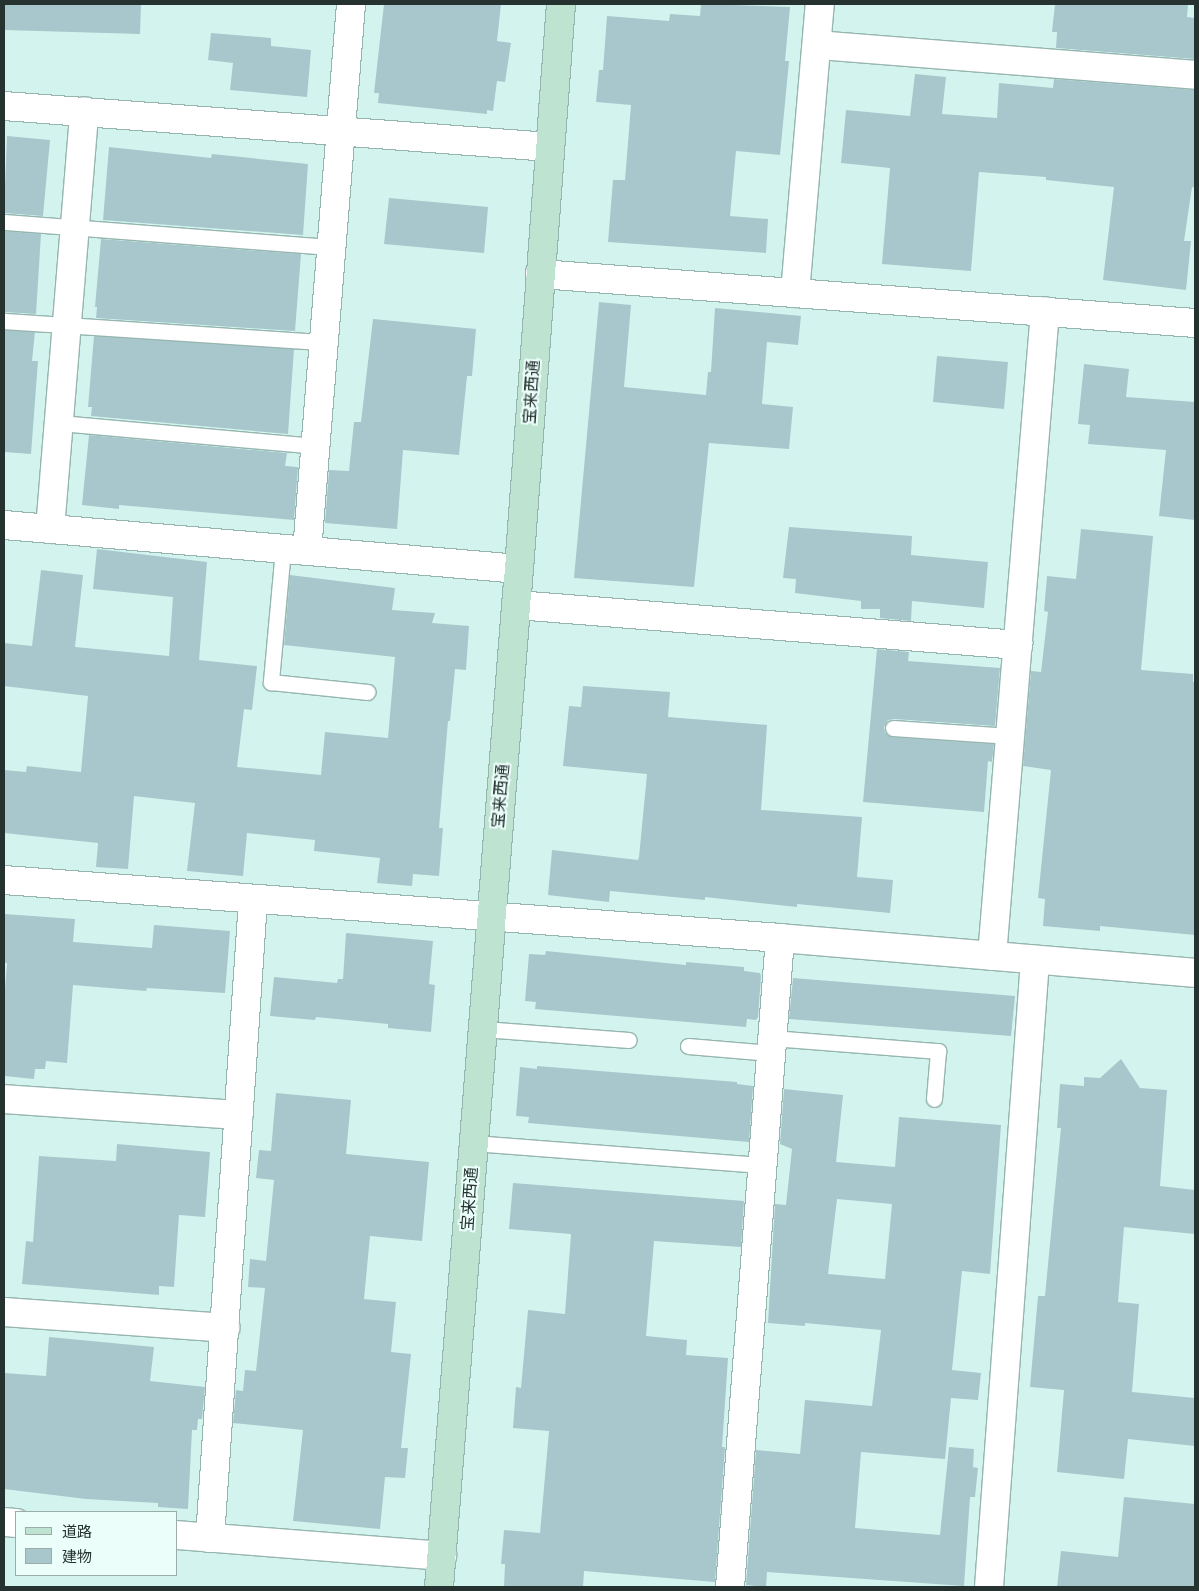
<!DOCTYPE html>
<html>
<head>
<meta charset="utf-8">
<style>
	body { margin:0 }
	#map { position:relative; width:1199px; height:1591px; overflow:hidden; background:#d3f4ee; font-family:Karla,"Noto Sans JP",sans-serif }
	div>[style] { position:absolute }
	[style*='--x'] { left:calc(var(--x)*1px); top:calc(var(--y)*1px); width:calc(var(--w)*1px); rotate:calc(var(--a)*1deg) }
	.building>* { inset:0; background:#a7c7cc }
	.roads { filter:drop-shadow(1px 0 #96b5af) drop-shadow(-1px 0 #96b5af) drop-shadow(0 1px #96b5af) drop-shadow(0 -1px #96b5af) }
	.lane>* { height:15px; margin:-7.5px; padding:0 7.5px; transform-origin:7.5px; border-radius:7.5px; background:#fff }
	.street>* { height:28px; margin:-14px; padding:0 14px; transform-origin:14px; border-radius:14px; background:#fff }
	.secondary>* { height:28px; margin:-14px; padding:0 14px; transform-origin:14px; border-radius:14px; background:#bfe3d1 }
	span { translate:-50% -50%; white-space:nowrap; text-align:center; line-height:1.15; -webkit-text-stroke:4px #ebfefa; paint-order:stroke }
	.street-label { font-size:16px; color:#263230 }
	.frame { position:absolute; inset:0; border:5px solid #263230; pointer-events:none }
	.legend { position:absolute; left:15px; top:1511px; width:162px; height:65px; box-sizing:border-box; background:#ebfefa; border:1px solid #9caca9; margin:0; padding:6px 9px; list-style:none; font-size:15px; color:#263230 }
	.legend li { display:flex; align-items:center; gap:10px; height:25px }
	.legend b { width:25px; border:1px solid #9caca9 }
</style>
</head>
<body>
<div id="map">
	<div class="building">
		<div style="clip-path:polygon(4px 4px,141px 4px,140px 34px,4px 30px)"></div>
		<div style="clip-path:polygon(384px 4px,501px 4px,497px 41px,511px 43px,505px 82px,497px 81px,493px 111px,487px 110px,487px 114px,378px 103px,379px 93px,374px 93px)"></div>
		<div style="clip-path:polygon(701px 4px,790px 7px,785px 61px,789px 61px,780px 155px,736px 151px,730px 216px,768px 219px,766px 253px,608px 242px,613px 180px,625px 180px,631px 105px,596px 102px,599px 70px,603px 70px,607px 16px,669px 21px,670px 14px,700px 16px)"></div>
		<div style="clip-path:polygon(1055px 4px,1188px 4px,1187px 17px,1195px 18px,1195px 59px,1056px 48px,1057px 32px,1052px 32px)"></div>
		<div style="clip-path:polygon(211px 33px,271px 38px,271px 46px,311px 50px,307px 97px,230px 90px,233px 63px,208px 60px)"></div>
		<div style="clip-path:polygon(915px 74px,946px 77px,942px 114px,997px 118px,999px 83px,1053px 88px,1054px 79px,1195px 90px,1195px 188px,1192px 187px,1184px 241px,1191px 241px,1186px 290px,1103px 280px,1114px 187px,1046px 180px,1046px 177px,979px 172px,971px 271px,882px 264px,890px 168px,841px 163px,846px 110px,910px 116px)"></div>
		<div style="clip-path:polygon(7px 136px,50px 140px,43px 216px,4px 213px)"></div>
		<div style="clip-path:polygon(109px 147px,211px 158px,212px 154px,308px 164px,303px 235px,103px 220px)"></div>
		<div style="clip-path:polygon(389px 198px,488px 207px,484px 253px,384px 244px)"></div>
		<div style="clip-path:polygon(4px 231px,41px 234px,36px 314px,4px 312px)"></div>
		<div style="clip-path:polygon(101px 239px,301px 254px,295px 331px,96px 318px,97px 307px,95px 307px)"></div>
		<div style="clip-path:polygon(599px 302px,631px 305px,624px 387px,706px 395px,708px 372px,711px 372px,715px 308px,801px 316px,798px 345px,767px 342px,762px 404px,793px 407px,789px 449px,709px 443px,694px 587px,574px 578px)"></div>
		<div style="clip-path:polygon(373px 319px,476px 329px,472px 376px,467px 376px,459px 455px,403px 450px,397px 529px,325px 523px,329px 470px,349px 471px,354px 422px,361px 422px)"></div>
		<div style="clip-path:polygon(4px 330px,35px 332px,32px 361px,38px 361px,31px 454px,4px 452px)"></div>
		<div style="clip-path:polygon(94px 336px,294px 349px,288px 434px,91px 416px,92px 407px,88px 407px)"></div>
		<div style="clip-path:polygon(937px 356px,1008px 362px,1004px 409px,933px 402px)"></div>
		<div style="clip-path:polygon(1084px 364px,1129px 369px,1126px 397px,1195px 402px,1195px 520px,1159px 516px,1166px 450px,1088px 444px,1090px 425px,1078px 424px)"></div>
		<div style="clip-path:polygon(89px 435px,287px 453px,285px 466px,298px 467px,294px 520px,119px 505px,119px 509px,82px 505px)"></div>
		<div style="clip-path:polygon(789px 527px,912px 536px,911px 555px,988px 562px,984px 608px,912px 601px,911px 621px,880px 618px,880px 609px,861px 609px,861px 601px,795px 593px,796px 579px,783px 578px)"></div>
		<div style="clip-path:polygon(1081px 529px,1153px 536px,1141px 670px,1193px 674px,1193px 682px,1195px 682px,1195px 935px,1100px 926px,1100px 931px,1043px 926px,1045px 899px,1038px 898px,1051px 770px,1023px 766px,1031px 671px,1041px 672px,1048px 612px,1044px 611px,1047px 576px,1076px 579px)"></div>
		<div style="clip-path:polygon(97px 549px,207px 562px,199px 660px,257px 666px,252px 710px,244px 709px,237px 767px,321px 775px,325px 732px,388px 738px,395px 657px,284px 645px,290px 575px,395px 588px,392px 610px,435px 613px,432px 623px,469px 626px,466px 670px,455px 669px,450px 721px,448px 721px,439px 828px,443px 828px,439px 876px,413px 874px,412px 886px,377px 883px,380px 858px,314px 851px,315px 840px,247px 833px,243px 876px,187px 871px,195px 803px,134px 796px,128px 869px,96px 867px,98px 843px,4px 833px,4px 770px,26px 772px,27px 766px,81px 772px,88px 696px,4px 686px,4px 643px,32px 646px,41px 570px,83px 575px,75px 647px,169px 656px,173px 597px,93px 589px)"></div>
		<div style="clip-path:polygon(877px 649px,909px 652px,908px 661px,1000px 668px,995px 726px,894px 719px,888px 720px,884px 727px,885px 733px,892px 737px,994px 744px,992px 762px,988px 761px,984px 812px,863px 802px)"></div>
		<div style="clip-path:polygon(583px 686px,670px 692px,668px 717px,767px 725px,761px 810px,862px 817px,857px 877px,893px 880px,890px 913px,797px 904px,797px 907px,705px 897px,705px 900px,610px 891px,609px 902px,548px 895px,552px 850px,638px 860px,639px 857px,647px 774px,563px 766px,569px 706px,581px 707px)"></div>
		<div style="clip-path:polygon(4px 914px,75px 919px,73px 942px,152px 948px,154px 925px,230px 931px,225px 993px,147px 988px,146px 991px,73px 985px,67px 1063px,46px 1061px,45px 1069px,35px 1069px,34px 1079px,4px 1076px,4px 1002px,7px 963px,4px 963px)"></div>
		<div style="clip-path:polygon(346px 933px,433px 941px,429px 984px,435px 985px,431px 1032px,388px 1028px,388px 1024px,316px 1017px,315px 1020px,270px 1016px,274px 977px,337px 983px,338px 979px,343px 979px)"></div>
		<div style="clip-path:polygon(546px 951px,686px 965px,686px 962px,744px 967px,744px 971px,760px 973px,761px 976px,758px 1017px,756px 1020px,747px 1019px,746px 1027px,535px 1009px,536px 1002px,525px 1001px,529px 954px,545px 955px)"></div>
		<div style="clip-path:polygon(793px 978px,1015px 996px,1011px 1036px,789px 1019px)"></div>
		<div style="clip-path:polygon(1121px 1059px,1140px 1088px,1167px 1090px,1160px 1186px,1195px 1190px,1195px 1234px,1124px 1227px,1118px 1302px,1139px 1304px,1132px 1392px,1195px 1398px,1195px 1446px,1128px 1439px,1124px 1479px,1057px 1472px,1064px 1390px,1030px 1387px,1038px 1296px,1045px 1296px,1061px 1128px,1057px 1128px,1060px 1084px,1084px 1086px,1084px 1077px,1100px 1078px)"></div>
		<div style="clip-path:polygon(537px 1066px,737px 1082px,737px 1084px,753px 1086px,749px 1142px,528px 1123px,529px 1117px,516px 1116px,520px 1067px,537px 1069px)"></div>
		<div style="clip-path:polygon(evenodd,784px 1089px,843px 1095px,836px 1162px,895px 1167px,899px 1117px,1001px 1125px,990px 1274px,962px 1271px,952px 1370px,981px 1373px,978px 1400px,951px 1398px,945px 1459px,861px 1452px,855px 1528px,940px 1535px,949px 1447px,974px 1449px,973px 1467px,978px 1468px,975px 1497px,970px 1497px,964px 1586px,767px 1572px,766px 1587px,746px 1585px,756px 1450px,800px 1454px,805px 1400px,872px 1406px,881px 1330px,805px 1323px,805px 1326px,768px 1323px,775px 1204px,786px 1205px,792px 1149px,780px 1144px,784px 1089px,837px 1199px,892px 1204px,885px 1279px,828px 1274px,837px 1199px)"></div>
		<div style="clip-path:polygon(276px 1093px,351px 1100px,346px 1154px,429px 1162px,422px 1241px,370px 1236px,364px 1299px,396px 1302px,391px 1352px,411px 1354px,401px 1448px,408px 1448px,405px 1478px,385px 1477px,380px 1529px,293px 1521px,303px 1430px,233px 1423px,236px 1390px,243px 1391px,245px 1370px,256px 1371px,265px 1288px,248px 1287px,250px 1259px,266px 1261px,274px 1180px,256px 1178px,259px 1150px,271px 1151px)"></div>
		<div style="clip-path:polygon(117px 1144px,210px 1152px,205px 1217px,179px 1215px,174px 1287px,159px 1286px,159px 1295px,22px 1284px,26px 1241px,33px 1242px,39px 1156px,116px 1161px)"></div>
		<div style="clip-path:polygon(513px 1183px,744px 1201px,741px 1247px,654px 1241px,646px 1336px,687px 1340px,686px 1355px,728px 1358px,722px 1447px,725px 1447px,715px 1582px,584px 1571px,583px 1587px,504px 1587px,505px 1564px,501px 1564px,504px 1530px,540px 1533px,549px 1431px,513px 1428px,516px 1387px,521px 1388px,528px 1310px,565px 1314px,571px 1234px,509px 1229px)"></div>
		<div style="clip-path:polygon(49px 1337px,154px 1347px,150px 1381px,205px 1387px,202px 1419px,198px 1419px,197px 1430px,192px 1430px,188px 1509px,158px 1507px,158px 1503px,86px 1499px,4px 1489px,4px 1373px,46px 1376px)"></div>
		<div style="clip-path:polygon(1124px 1497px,1195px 1504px,1195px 1587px,1057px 1587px,1061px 1551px,1118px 1557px)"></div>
	</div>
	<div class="roads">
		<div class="lane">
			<div style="--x:4;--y:222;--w:329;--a:4.4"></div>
			<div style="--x:4;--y:321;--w:321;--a:3.8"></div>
			<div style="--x:59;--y:423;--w:258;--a:5.1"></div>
			<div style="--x:283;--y:549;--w:134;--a:95.2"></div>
			<div style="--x:271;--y:682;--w:97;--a:5.9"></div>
			<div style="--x:893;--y:728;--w:117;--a:3.9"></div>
			<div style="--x:483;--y:1029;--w:146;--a:4.3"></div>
			<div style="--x:772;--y:1038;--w:167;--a:4.5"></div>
			<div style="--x:938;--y:1051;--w:48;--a:94.8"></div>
			<div style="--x:688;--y:1046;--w:83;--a:4.8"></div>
			<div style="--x:474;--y:1143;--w:290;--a:4.4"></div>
		</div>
		<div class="street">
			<div style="--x:817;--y:45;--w:379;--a:4.5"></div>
			<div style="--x:4;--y:106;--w:547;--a:4.3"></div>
			<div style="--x:540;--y:274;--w:657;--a:4.28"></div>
			<div style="--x:795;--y:293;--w:290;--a:-85.1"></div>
			<div style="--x:4;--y:525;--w:517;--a:4.88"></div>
			<div style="--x:50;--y:529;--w:419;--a:-85.3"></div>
			<div style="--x:307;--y:551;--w:549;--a:-85.4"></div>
			<div style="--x:517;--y:605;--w:503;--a:4.56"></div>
			<div style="--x:4;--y:880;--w:778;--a:4.27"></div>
			<div style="--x:780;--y:938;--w:416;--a:4.8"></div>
			<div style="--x:992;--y:956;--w:647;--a:-85.3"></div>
			<div style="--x:4;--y:1099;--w:235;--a:3.9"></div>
			<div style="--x:4;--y:1312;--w:222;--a:4.1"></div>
			<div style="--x:4;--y:1522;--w:12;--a:5"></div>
			<div style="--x:176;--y:1535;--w:267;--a:4.5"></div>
			<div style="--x:210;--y:1538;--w:639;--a:-86.14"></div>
			<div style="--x:730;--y:1587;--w:651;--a:-85.59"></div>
			<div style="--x:989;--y:1587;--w:629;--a:-85.8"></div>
		</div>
		<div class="secondary">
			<div style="--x:439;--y:1587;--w:1021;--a:-85.51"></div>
			<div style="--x:519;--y:569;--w:567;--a:-85.75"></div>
		</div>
	</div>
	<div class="street-label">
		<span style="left:532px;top:392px;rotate:-86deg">宝来西通</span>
		<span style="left:501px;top:796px;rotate:-85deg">宝来西通</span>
		<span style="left:470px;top:1199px;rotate:-86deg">宝来西通</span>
	</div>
	<div class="frame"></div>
	<ul class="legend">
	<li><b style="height:6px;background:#bfe3d1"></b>道路</li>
	<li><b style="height:14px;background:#a7c7cc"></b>建物</li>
	</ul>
</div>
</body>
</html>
